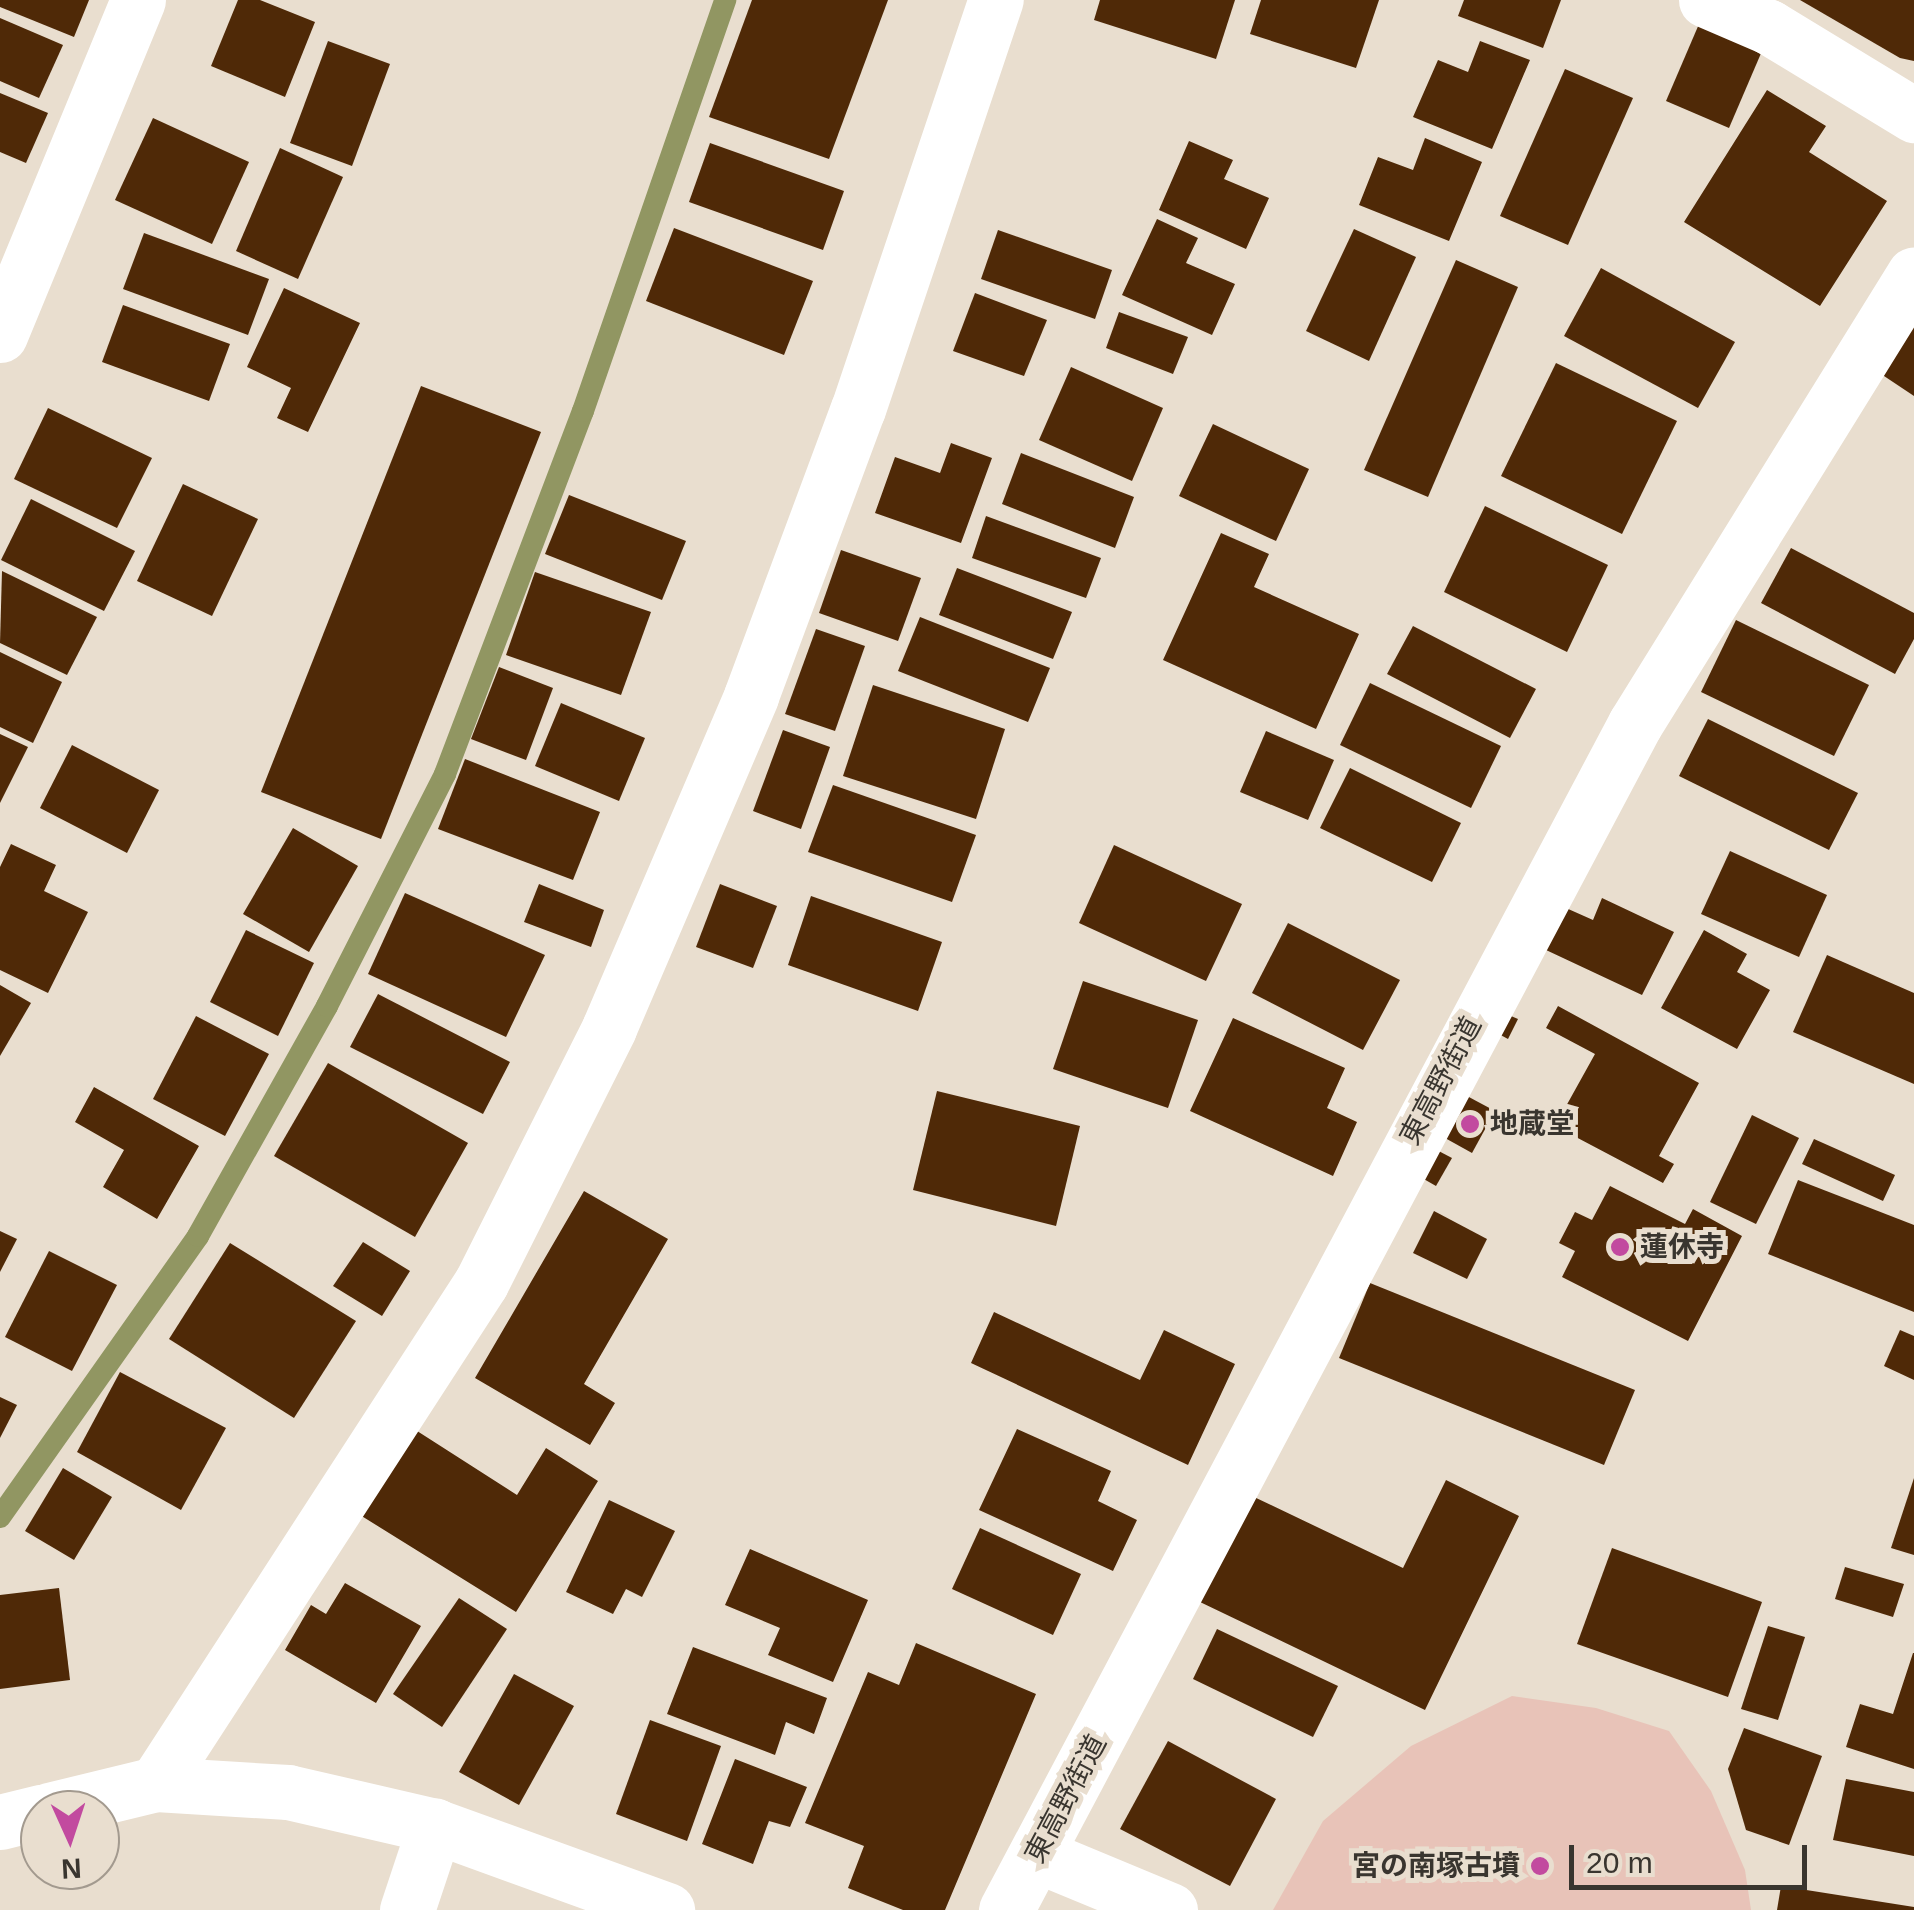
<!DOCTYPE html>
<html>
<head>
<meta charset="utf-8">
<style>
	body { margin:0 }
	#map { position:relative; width:1914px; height:1910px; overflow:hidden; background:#e9decf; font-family:Arial,"Noto Sans JP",sans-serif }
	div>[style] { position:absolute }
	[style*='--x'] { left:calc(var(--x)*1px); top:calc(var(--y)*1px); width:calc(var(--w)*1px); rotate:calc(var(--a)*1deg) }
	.green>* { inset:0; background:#e8c3b8 }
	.stream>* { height:22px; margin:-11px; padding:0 11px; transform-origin:11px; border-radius:11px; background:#919662 }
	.building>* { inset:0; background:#4f2907 }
	.minor>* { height:55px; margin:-27.5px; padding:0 27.5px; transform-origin:27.5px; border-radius:27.5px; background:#fff }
	.tertiary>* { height:55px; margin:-27.5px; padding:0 27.5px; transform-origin:27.5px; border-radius:27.5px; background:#fff }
	.dots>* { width:28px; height:28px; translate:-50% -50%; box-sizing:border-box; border:5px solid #e9decf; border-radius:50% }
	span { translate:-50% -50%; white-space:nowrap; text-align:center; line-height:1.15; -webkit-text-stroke:10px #e9decf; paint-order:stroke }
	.street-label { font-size:28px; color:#39352f }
	.poi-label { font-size:28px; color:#39352f; font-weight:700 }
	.left { translate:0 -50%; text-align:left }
	.right { translate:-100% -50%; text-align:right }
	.north { position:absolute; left:20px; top:1790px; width:100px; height:100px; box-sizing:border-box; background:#e9decf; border:2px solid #a39a8f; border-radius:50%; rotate:177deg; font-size:28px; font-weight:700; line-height:40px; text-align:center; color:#39352f }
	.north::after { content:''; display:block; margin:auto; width:35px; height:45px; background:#c24a9f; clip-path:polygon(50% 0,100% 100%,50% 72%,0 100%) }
	.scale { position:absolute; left:1569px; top:1845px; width:238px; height:45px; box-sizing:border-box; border:5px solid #39352f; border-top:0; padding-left:12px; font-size:30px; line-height:35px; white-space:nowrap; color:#39352f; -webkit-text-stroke:8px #e9decf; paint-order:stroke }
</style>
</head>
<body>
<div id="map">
	<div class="green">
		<div style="clip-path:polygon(1512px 1696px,1596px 1708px,1669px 1731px,1711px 1791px,1745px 1870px,1751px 1910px,1273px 1910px,1323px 1821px,1411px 1746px)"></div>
	</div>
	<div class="stream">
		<div style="--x:0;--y:1517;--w:344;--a:-54.8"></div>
		<div style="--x:198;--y:1236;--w:264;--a:-60.7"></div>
		<div style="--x:327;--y:1006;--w:260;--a:-63"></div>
		<div style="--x:445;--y:774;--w:388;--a:-69.2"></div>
		<div style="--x:583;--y:411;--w:435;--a:-70.9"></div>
	</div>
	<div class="building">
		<div style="clip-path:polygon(0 0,89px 0,74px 37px,0 7px)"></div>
		<div style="clip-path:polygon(238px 0,260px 0,315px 22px,285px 97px,211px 66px)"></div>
		<div style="clip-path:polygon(752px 0,888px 0,829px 159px,709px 117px)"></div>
		<div style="clip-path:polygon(1100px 0,1235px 0,1216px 59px,1094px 20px)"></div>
		<div style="clip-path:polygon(1261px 0,1379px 0,1356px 68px,1250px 34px)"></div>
		<div style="clip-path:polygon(1464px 0,1561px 0,1543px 48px,1458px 16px)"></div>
		<div style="clip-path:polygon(1800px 0,1914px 0,1914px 61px,1900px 58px)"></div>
		<div style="clip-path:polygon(0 18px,63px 45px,39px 98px,0 81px)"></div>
		<div style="clip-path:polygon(1699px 24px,1762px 51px,1729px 128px,1666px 101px)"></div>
		<div style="clip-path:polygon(328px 41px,390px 64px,352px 166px,290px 143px)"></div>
		<div style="clip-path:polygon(1480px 41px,1530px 60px,1492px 149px,1413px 117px,1438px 60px,1468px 72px)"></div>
		<div style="clip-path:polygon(1565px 69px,1633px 98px,1568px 245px,1500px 216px)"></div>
		<div style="clip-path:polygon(1767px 90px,1826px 126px,1809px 152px,1887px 201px,1820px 306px,1684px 222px)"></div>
		<div style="clip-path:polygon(0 93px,48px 113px,26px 163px,0 152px)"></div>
		<div style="clip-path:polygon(153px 118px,249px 162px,212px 244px,115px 200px)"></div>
		<div style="clip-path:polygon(1425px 138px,1482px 162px,1449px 241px,1359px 205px,1378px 157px,1413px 170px)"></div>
		<div style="clip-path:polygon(1189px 141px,1233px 160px,1224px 179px,1269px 198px,1246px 249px,1159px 210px)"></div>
		<div style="clip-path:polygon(710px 143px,844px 191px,823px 250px,689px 202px)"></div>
		<div style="clip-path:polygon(280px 148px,343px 177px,298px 279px,236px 251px)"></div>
		<div style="clip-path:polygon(1157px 219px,1198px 238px,1186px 263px,1235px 284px,1212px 335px,1122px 295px)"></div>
		<div style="clip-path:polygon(674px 228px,813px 281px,784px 355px,646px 301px)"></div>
		<div style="clip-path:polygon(1354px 229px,1416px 257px,1369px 361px,1306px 331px)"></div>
		<div style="clip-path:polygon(998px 230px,1112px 270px,1095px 319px,981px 279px)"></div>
		<div style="clip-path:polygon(144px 233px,269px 279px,248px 335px,123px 289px)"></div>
		<div style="clip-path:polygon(1456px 260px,1518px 287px,1428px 497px,1364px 470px)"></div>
		<div style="clip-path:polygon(1601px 268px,1735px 342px,1698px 408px,1564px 336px)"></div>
		<div style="clip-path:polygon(284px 288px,360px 323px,308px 432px,277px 418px,291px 388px,247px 367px)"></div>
		<div style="clip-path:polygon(975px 293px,1047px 320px,1024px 376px,953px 351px)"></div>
		<div style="clip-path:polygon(123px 305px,230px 344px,209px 401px,102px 362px)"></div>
		<div style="clip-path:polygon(1119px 312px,1188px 337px,1173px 374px,1106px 348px)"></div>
		<div style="clip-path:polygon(1914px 323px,1914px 396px,1881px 374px)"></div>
		<div style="clip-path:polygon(1556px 363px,1677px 421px,1622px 534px,1501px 476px)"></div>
		<div style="clip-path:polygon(1071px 367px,1163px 408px,1132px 481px,1039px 440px)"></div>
		<div style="clip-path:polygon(421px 386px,541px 432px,381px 839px,261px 792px)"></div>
		<div style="clip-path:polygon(48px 408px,152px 458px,117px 528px,14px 479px)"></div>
		<div style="clip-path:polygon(1213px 424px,1309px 469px,1276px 541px,1179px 496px)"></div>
		<div style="clip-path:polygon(951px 443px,992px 458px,961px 543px,875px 513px,895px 457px,940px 473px)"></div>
		<div style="clip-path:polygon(1021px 453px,1134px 497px,1115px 548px,1002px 504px)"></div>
		<div style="clip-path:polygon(183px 484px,258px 519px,212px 616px,137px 581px)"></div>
		<div style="clip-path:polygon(569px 495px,686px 541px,662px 600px,545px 554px)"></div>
		<div style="clip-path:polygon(31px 499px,135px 551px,104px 611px,1px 560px)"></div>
		<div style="clip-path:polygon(1485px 506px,1608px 565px,1567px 652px,1444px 592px)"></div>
		<div style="clip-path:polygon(986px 516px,1101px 558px,1086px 598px,972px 558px)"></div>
		<div style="clip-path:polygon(1221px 533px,1269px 554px,1254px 587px,1359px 634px,1316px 729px,1163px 660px)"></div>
		<div style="clip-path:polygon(1791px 548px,1914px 613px,1914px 639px,1895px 674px,1761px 603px)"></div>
		<div style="clip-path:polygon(841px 550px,921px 578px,898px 641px,819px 613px)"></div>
		<div style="clip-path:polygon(957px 568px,1072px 612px,1053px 659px,939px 615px)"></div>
		<div style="clip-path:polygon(2px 571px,97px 617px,67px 675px,0 643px)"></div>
		<div style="clip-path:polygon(535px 572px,651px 612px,621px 695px,506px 655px)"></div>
		<div style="clip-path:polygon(920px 617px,1050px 668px,1028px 722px,898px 671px)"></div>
		<div style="clip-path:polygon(1736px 620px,1869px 685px,1834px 756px,1701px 692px)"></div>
		<div style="clip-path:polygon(1413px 626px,1536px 689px,1510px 738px,1387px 674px)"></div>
		<div style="clip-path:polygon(816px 629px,865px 646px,835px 731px,785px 714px)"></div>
		<div style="clip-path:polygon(0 652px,62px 682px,33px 743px,0 727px)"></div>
		<div style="clip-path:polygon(499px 667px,553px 688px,526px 760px,471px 739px)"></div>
		<div style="clip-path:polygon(1370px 683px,1501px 746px,1471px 808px,1340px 745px)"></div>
		<div style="clip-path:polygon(873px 685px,1005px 729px,976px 819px,843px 776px)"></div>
		<div style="clip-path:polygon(561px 703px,645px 738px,619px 801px,535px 766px)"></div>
		<div style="clip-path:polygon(1708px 719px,1858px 793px,1829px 850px,1679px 776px)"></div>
		<div style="clip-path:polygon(783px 730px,830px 747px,801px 829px,753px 811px)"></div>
		<div style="clip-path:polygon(1266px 731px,1334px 760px,1308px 820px,1240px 792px)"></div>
		<div style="clip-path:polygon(0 734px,28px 747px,0 803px)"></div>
		<div style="clip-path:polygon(72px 745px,159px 790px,127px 853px,40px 808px)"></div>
		<div style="clip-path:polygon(465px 759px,600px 812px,573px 880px,438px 829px)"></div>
		<div style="clip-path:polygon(1350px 768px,1461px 823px,1432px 882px,1320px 828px)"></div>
		<div style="clip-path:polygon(833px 785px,976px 835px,952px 902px,808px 852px)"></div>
		<div style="clip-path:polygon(293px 828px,358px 866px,309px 952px,243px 914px)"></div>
		<div style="clip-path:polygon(11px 844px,56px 865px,44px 891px,88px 912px,48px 993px,0 970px,0 867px)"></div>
		<div style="clip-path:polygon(1114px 845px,1242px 904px,1206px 981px,1079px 923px)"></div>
		<div style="clip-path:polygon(1730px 851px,1827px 895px,1799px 957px,1701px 914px)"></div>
		<div style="clip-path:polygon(539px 884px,604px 910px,591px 947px,524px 922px)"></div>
		<div style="clip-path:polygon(720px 884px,777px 906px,753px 968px,696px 947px)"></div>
		<div style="clip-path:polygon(405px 893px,545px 955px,506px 1037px,368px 974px)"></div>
		<div style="clip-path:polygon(811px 896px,942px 942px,918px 1011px,788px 965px)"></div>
		<div style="clip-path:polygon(1602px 898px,1674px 932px,1642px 995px,1546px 950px,1566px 908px,1593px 920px)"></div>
		<div style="clip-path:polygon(1288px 923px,1400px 980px,1363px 1050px,1252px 993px)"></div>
		<div style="clip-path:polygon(246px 930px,314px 963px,278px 1036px,210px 1002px)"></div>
		<div style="clip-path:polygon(1704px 930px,1747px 954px,1737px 972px,1770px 990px,1737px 1049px,1661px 1008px)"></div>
		<div style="clip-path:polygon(1827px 955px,1914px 993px,1914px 1084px,1793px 1032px)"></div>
		<div style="clip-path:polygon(1083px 981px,1198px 1020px,1168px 1108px,1053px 1069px)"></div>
		<div style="clip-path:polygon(0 985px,31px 1003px,0 1056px)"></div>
		<div style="clip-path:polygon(378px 994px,510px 1062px,483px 1114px,350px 1047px)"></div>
		<div style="clip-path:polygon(1558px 1006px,1699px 1083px,1659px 1156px,1674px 1164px,1663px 1183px,1555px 1126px,1595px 1054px,1546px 1028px)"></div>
		<div style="clip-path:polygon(1504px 1013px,1518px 1019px,1508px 1039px,1495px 1032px)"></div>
		<div style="clip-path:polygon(196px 1016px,269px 1054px,225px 1136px,153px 1099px)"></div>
		<div style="clip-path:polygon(1233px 1018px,1345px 1068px,1327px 1108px,1357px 1122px,1333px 1176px,1190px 1111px)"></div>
		<div style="clip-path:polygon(328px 1063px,468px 1143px,415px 1237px,274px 1156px)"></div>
		<div style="clip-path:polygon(94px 1087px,199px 1146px,157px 1219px,103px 1187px,124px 1150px,75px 1122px)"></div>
		<div style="clip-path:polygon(937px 1091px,1080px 1126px,1056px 1226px,913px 1190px)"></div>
		<div style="clip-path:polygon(1467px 1096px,1495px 1111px,1472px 1153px,1445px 1138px)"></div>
		<div style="clip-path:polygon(1752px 1115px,1799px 1138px,1756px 1224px,1710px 1202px)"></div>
		<div style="clip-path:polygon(1814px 1139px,1895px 1175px,1883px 1201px,1802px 1164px)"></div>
		<div style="clip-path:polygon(1431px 1147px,1452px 1158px,1436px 1186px,1415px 1174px)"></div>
		<div style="clip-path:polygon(1798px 1180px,1914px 1225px,1914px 1312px,1768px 1254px)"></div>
		<div style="clip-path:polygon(1610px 1186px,1685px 1224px,1693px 1209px,1742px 1236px,1688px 1341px,1562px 1277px,1575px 1251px,1559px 1243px,1575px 1212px,1592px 1220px)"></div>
		<div style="clip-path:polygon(584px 1191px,668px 1239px,584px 1384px,615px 1403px,590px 1445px,475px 1378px)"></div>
		<div style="clip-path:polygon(1434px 1211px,1487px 1239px,1467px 1279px,1413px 1253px)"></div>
		<div style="clip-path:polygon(0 1231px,17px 1239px,0 1272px)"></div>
		<div style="clip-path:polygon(363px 1242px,410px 1271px,382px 1316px,333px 1286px)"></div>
		<div style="clip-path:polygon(230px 1243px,356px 1321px,294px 1418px,169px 1339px)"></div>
		<div style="clip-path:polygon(49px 1251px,117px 1285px,72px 1371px,5px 1337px)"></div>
		<div style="clip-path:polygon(1370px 1283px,1635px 1390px,1604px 1465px,1339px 1358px)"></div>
		<div style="clip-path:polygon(994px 1312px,1140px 1380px,1164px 1330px,1235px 1364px,1188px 1465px,971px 1363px)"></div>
		<div style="clip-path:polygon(1900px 1330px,1914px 1336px,1914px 1380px,1884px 1366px)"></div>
		<div style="clip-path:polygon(120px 1372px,226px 1428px,181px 1510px,77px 1452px)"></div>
		<div style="clip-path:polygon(0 1397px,17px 1405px,0 1438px)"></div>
		<div style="clip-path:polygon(414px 1429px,517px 1495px,546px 1448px,598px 1481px,516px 1612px,360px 1515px)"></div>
		<div style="clip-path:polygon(1017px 1429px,1111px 1471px,1098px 1501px,1137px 1520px,1113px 1571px,979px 1510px)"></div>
		<div style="clip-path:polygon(63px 1468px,112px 1497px,74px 1560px,25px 1531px)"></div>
		<div style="clip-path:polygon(1914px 1478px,1914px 1555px,1891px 1548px)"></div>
		<div style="clip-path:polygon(1446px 1480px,1519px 1516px,1425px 1710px,1200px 1602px,1252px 1496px,1403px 1568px)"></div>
		<div style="clip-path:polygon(609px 1500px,675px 1531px,642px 1597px,626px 1589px,613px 1614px,566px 1592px)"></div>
		<div style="clip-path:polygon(980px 1528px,1081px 1574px,1053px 1635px,952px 1589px)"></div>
		<div style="clip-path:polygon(1612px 1548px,1762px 1602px,1728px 1697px,1577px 1644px)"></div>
		<div style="clip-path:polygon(750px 1549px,868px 1600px,833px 1682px,768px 1655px,780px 1628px,725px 1605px)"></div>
		<div style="clip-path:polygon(1845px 1567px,1904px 1584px,1893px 1617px,1835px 1599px)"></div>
		<div style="clip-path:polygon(345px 1583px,421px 1626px,376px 1703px,285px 1650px,311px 1605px,326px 1614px)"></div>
		<div style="clip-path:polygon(59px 1588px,70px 1680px,0 1689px,0 1595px)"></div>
		<div style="clip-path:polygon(459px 1598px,507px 1629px,442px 1727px,393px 1694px)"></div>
		<div style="clip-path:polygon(1768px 1626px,1805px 1637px,1778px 1720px,1741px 1709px)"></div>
		<div style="clip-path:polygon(1217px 1629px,1338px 1686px,1313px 1737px,1193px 1679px)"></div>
		<div style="clip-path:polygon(916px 1643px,1036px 1694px,945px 1910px,903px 1910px,848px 1888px,864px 1846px,805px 1823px,868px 1672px,899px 1685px)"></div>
		<div style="clip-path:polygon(693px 1647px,827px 1698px,814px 1734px,786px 1722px,775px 1755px,667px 1714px)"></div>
		<div style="clip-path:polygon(1913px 1653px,1914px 1653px,1914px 1769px,1846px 1747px,1860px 1704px,1893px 1714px)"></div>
		<div style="clip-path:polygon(514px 1674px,574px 1706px,519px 1805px,459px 1772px)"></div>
		<div style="clip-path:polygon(650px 1720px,721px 1746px,687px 1841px,616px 1814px)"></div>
		<div style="clip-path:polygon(1744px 1728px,1822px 1756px,1789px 1845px,1746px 1830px,1728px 1769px)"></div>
		<div style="clip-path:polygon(1168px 1741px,1276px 1799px,1230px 1886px,1120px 1829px)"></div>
		<div style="clip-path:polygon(735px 1759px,807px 1787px,790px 1827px,769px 1821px,753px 1864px,702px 1844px)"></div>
		<div style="clip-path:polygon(1846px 1779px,1914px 1792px,1914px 1856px,1833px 1840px)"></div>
		<div style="clip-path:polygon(1781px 1886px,1914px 1907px,1914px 1910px,1777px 1910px)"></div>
	</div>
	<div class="minor">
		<div style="--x:1706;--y:0;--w:69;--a:23.2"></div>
		<div style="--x:1769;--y:27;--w:170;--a:31.3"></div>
		<div style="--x:0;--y:335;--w:362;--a:-67.6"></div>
		<div style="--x:156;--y:1784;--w:132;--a:3.5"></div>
		<div style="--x:288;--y:1792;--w:151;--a:13"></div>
		<div style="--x:435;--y:1826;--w:247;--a:19.9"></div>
		<div style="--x:1037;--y:1855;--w:144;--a:22.5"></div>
		<div style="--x:407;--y:1910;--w:89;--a:-71.6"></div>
		<div style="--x:1006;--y:1910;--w:1342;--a:-62.06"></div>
		<div style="--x:1635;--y:724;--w:529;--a:-58.2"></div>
	</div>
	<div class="tertiary">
		<div style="--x:49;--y:1810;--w:110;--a:-13.7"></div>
		<div style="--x:156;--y:1784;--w:597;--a:-57.03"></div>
		<div style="--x:481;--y:1283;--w:285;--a:-63.3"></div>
		<div style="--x:609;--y:1028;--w:361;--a:-66.8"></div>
		<div style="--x:751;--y:696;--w:306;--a:-69.6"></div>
		<div style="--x:858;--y:409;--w:432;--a:-71.4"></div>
		<div style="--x:0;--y:1822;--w:41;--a:-14"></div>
	</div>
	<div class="dots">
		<div style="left:1470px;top:1124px;background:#c24a9f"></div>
		<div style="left:1620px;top:1247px;background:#c24a9f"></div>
		<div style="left:1540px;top:1866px;background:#c24a9f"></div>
	</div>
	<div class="street-label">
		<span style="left:1441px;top:1081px;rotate:-62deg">東高野街道</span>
		<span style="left:1066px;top:1799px;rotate:-62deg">東高野街道</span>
	</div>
	<div class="poi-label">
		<span class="left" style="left:1490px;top:1124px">地蔵堂</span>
		<span class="left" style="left:1640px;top:1247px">蓮休寺</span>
		<span class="right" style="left:1520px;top:1866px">宮の南塚古墳</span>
	</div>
	<div class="north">N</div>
	<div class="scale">20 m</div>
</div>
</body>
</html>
